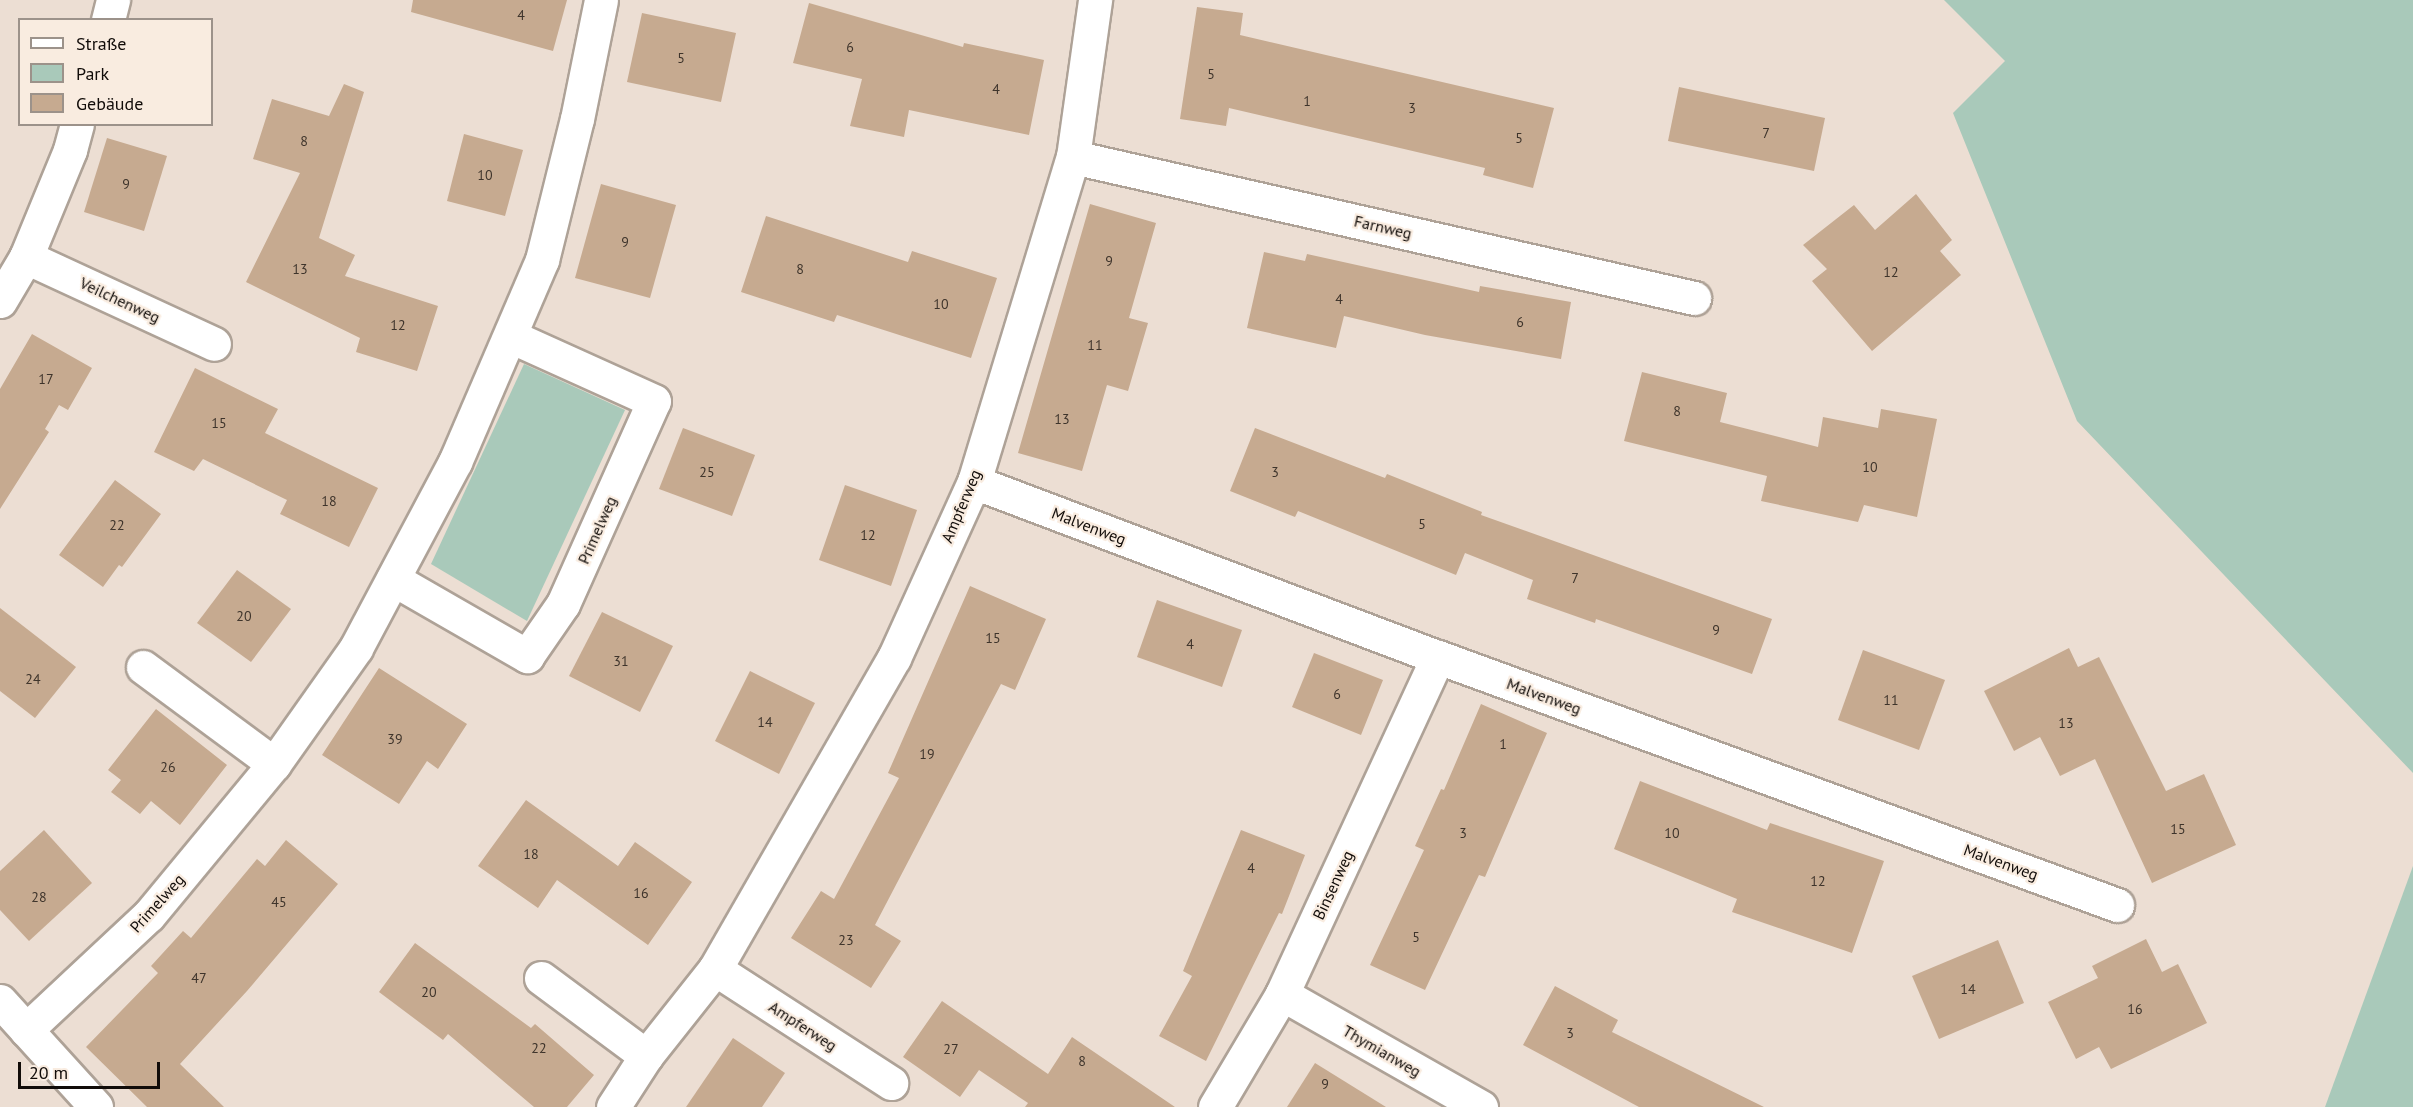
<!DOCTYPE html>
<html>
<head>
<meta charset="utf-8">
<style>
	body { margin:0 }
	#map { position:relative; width:2413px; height:1107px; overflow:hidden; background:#ecded3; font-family:"PT Sans",sans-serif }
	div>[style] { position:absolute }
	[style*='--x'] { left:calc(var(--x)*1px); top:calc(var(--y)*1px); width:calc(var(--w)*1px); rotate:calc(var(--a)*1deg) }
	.green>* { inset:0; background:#a9c9ba }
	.building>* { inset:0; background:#c6aa90 }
	.roads { filter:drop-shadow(2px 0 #aea297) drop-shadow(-2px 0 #aea297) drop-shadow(0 2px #aea297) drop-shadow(0 -2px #aea297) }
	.street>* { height:33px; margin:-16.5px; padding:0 16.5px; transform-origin:16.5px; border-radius:16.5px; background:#fff }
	span { translate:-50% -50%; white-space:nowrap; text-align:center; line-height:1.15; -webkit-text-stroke:4.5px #f9ece0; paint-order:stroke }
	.number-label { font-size:14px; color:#3e342b }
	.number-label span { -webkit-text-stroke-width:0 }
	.street-label { font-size:16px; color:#110c09 }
	.legend { position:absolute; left:18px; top:18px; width:195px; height:108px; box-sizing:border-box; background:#f9ece0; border:2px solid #9c928a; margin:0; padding:8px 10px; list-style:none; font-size:18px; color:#110c09 }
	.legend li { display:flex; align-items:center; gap:12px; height:30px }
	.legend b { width:30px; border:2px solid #9c928a }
	.scale { position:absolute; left:18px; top:1062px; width:142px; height:27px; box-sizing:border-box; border:3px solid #110c09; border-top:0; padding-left:8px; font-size:18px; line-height:21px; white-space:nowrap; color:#110c09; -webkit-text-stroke:4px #f9ece0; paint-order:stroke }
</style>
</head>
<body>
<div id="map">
	<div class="green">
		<div style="clip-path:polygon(1944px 0,2413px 0,2413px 773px,2077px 421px,1953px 113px,2005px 61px)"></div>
		<div style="clip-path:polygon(524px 364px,625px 410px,527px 621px,431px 564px)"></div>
		<div style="clip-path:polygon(2413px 866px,2413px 1107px,2325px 1107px)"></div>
	</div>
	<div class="building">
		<div style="clip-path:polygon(413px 0,567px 0,553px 51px,411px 12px)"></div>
		<div style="clip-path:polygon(809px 3px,963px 47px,964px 43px,1044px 60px,1029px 135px,909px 110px,904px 137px,850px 126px,862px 79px,793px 63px)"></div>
		<div style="clip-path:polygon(1197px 7px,1243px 13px,1240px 35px,1554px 108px,1533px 188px,1483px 175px,1485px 168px,1229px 108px,1226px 126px,1180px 119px)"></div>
		<div style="clip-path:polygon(642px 13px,736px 33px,721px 102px,627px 82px)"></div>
		<div style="clip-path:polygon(344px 84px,364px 92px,319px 238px,355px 255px,345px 276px,438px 306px,417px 371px,356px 352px,360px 338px,246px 282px,300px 173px,253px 159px,272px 99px,329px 116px)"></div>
		<div style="clip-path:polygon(1679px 87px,1825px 118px,1814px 171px,1668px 141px)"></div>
		<div style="clip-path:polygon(464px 134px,523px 150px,505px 216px,447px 201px)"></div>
		<div style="clip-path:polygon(107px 138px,167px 156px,144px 231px,84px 212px)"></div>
		<div style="clip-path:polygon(601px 184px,676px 205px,650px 298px,575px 278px)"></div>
		<div style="clip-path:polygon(1916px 194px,1952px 240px,1940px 251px,1961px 275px,1872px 351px,1812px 281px,1827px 269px,1803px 245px,1854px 205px,1875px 230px)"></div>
		<div style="clip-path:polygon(1090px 204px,1156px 223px,1129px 318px,1148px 323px,1128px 391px,1107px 385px,1082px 471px,1018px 453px)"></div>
		<div style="clip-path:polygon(766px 216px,908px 262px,912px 251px,997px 278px,971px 358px,837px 315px,834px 322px,741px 292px)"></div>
		<div style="clip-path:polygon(1264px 252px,1305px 261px,1307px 254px,1479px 292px,1480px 286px,1571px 302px,1561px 359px,1425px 335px,1344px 316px,1336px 348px,1247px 328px)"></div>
		<div style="clip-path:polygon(32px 334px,92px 368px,68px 410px,59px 405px,45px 429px,49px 432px,0 509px,0 389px)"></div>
		<div style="clip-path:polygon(195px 368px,278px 409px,265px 433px,378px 488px,349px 547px,280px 514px,287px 500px,203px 459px,194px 471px,154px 452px)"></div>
		<div style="clip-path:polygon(1642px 372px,1727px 393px,1720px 422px,1818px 447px,1823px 417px,1878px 428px,1881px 409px,1937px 419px,1917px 517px,1864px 505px,1858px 522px,1761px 501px,1767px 476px,1624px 441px)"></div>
		<div style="clip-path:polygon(683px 428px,755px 455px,732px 516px,659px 489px)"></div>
		<div style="clip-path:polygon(1255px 428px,1385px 478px,1387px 474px,1482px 512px,1481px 515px,1772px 619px,1752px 674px,1596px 619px,1595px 623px,1527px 599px,1533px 580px,1465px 553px,1456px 575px,1298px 511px,1295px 517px,1230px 491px)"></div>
		<div style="clip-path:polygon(115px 480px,161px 514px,122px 567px,119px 565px,103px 587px,59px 555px)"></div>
		<div style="clip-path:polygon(845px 485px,917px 510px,891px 586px,819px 560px)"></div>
		<div style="clip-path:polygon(237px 570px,291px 609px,251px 662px,197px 623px)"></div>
		<div style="clip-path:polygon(970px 586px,1046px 619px,1015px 690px,1001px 684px,875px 925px,901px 941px,871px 988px,791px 938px,821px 891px,834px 899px,899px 778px,888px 773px)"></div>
		<div style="clip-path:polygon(1157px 600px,1242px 630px,1222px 687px,1137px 657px)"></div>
		<div style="clip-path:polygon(0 608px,76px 667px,35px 718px,0 691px)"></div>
		<div style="clip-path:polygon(602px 612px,673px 646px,640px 712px,569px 676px)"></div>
		<div style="clip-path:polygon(2069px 648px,2078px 667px,2099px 657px,2166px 791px,2204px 774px,2236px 845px,2152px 883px,2095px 759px,2060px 776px,2040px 737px,2014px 751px,1984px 691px)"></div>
		<div style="clip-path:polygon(1863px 650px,1945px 680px,1919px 750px,1838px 720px)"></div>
		<div style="clip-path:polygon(1314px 653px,1383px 680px,1361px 735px,1292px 707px)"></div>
		<div style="clip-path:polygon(379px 668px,467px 724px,438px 769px,427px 761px,399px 804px,322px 755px)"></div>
		<div style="clip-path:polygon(750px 671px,815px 703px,779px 774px,715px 741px)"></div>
		<div style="clip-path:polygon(1481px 704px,1547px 733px,1485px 877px,1479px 875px,1425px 990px,1370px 965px,1424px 850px,1415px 846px,1441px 789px,1444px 790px)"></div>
		<div style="clip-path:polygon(156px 709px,227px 765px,180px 825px,151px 801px,140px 814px,111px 792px,121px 780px,108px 770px)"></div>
		<div style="clip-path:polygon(1640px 781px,1767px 830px,1770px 823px,1884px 861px,1852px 953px,1732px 912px,1737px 899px,1614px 849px)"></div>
		<div style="clip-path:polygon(526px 800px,618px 866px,635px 842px,692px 882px,648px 945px,557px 880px,538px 908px,478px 866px)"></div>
		<div style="clip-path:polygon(44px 830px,92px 883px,29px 941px,0 910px,0 871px)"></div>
		<div style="clip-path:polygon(1241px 830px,1305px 855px,1282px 914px,1279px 913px,1206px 1061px,1159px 1036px,1192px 976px,1183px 971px)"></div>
		<div style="clip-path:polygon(286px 840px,338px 884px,247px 991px,180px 1064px,224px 1107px,147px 1107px,86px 1047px,158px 973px,151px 966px,183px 931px,191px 938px,257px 859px,265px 866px)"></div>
		<div style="clip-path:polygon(2146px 939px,2162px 972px,2178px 964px,2207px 1023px,2111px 1069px,2099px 1047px,2076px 1059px,2048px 1002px,2098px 978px,2092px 966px)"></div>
		<div style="clip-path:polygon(1998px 940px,2024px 1003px,1939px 1039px,1912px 976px)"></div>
		<div style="clip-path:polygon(415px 943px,531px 1028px,535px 1024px,594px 1075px,567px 1107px,534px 1107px,448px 1034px,443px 1040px,379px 992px)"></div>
		<div style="clip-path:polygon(1555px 986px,1618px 1020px,1612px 1032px,1764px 1107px,1639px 1107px,1523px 1045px)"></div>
		<div style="clip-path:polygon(942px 1001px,1048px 1074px,1072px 1037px,1175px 1107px,1025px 1107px,1028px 1103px,979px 1070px,960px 1097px,903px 1057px)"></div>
		<div style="clip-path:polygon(733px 1038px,785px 1073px,762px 1107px,686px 1107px)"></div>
		<div style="clip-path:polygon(1315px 1063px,1386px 1107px,1287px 1107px)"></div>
	</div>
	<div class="roads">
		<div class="street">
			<div style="--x:108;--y:20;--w:21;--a:-76"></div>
			<div style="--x:1073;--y:157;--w:637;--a:12.79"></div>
			<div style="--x:26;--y:257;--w:207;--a:24.8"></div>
			<div style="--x:0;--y:301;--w:51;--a:-59.4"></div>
			<div style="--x:26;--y:257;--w:116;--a:-67.6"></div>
			<div style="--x:70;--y:150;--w:27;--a:-75"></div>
			<div style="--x:974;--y:482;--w:496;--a:20.7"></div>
			<div style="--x:1438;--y:657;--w:723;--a:20.06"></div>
			<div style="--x:393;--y:579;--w:155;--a:29.9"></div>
			<div style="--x:527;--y:656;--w:63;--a:-55.3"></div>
			<div style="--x:563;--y:604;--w:222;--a:-65.9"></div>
			<div style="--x:654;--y:401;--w:158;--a:-155.7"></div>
			<div style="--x:143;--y:667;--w:163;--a:36.5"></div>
			<div style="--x:715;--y:969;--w:210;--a:32.9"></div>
			<div style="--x:541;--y:978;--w:131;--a:36.6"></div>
			<div style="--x:1282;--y:994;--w:229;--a:29.6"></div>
			<div style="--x:0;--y:1001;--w:143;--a:47.8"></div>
			<div style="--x:26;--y:1030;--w:168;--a:-43.1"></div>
			<div style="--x:149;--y:915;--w:196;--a:-50.4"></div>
			<div style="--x:274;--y:764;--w:142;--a:-54.7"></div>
			<div style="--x:356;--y:648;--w:211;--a:-62"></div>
			<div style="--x:455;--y:462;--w:220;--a:-66.7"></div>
			<div style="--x:542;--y:260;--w:145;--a:-76.1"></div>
			<div style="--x:577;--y:119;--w:121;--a:-78.6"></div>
			<div style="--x:613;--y:1107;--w:61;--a:-57.1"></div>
			<div style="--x:646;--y:1056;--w:111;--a:-51.6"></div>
			<div style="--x:715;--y:969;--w:359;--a:-60.1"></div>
			<div style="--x:894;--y:658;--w:193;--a:-65.6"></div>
			<div style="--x:974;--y:482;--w:340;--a:-73.1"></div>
			<div style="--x:1073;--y:157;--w:159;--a:-82"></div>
			<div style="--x:1215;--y:1107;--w:131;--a:-59.3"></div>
			<div style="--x:1282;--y:994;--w:371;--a:-65.2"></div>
		</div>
	</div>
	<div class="number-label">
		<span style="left:521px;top:15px">4</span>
		<span style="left:850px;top:47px">6</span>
		<span style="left:681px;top:58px">5</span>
		<span style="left:1211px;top:74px">5</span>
		<span style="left:996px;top:89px">4</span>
		<span style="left:1307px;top:101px">1</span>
		<span style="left:1412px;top:108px">3</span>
		<span style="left:1766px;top:133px">7</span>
		<span style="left:1519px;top:138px">5</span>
		<span style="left:304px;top:141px">8</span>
		<span style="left:485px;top:175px">10</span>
		<span style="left:126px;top:184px">9</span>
		<span style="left:625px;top:242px">9</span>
		<span style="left:1109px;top:261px">9</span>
		<span style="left:300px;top:269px">13</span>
		<span style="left:800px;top:269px">8</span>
		<span style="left:1891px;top:272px">12</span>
		<span style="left:1339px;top:299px">4</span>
		<span style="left:941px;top:304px">10</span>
		<span style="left:1520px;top:322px">6</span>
		<span style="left:398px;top:325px">12</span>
		<span style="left:1095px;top:345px">11</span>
		<span style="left:46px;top:379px">17</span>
		<span style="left:1677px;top:411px">8</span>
		<span style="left:1062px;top:419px">13</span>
		<span style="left:219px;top:423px">15</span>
		<span style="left:1870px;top:467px">10</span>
		<span style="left:707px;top:472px">25</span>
		<span style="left:1275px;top:472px">3</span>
		<span style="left:329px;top:501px">18</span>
		<span style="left:1422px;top:524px">5</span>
		<span style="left:117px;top:525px">22</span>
		<span style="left:868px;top:535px">12</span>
		<span style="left:1575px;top:578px">7</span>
		<span style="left:244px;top:616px">20</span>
		<span style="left:1716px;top:630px">9</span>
		<span style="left:993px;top:638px">15</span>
		<span style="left:1190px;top:644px">4</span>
		<span style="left:621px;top:661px">31</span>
		<span style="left:33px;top:679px">24</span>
		<span style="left:1337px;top:694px">6</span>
		<span style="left:1891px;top:700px">11</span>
		<span style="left:765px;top:722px">14</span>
		<span style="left:2066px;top:723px">13</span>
		<span style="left:395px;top:739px">39</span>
		<span style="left:1503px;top:744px">1</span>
		<span style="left:927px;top:754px">19</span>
		<span style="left:168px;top:767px">26</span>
		<span style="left:2178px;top:829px">15</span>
		<span style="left:1463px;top:833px">3</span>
		<span style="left:1672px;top:833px">10</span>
		<span style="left:531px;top:854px">18</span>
		<span style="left:1251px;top:868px">4</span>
		<span style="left:1818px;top:881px">12</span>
		<span style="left:641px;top:893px">16</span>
		<span style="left:39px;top:897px">28</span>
		<span style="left:279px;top:902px">45</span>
		<span style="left:1416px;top:937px">5</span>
		<span style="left:846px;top:940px">23</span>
		<span style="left:199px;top:978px">47</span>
		<span style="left:1968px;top:989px">14</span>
		<span style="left:429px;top:992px">20</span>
		<span style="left:2135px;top:1009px">16</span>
		<span style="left:1570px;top:1033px">3</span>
		<span style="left:539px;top:1048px">22</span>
		<span style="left:951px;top:1049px">27</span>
		<span style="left:1082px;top:1061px">8</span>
		<span style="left:1325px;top:1084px">9</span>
	</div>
	<div class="street-label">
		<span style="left:1383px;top:227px;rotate:13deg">Farnweg</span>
		<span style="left:120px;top:300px;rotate:25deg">Veilchenweg</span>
		<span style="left:961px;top:506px;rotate:-67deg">Ampferweg</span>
		<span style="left:1089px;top:526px;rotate:21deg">Malvenweg</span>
		<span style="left:597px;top:530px;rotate:-66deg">Primelweg</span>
		<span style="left:1544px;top:696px;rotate:20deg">Malvenweg</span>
		<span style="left:2001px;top:862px;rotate:20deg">Malvenweg</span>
		<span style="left:1333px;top:885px;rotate:-65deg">Binsenweg</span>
		<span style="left:157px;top:903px;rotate:-48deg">Primelweg</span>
		<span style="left:803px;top:1026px;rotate:33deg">Ampferweg</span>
		<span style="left:1382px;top:1051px;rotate:30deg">Thymianweg</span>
	</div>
	<ul class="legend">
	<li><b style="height:8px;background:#fff"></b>Straße</li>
	<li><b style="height:16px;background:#a9c9ba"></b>Park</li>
	<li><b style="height:16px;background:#c6aa90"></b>Gebäude</li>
	</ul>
	<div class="scale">20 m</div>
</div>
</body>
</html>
